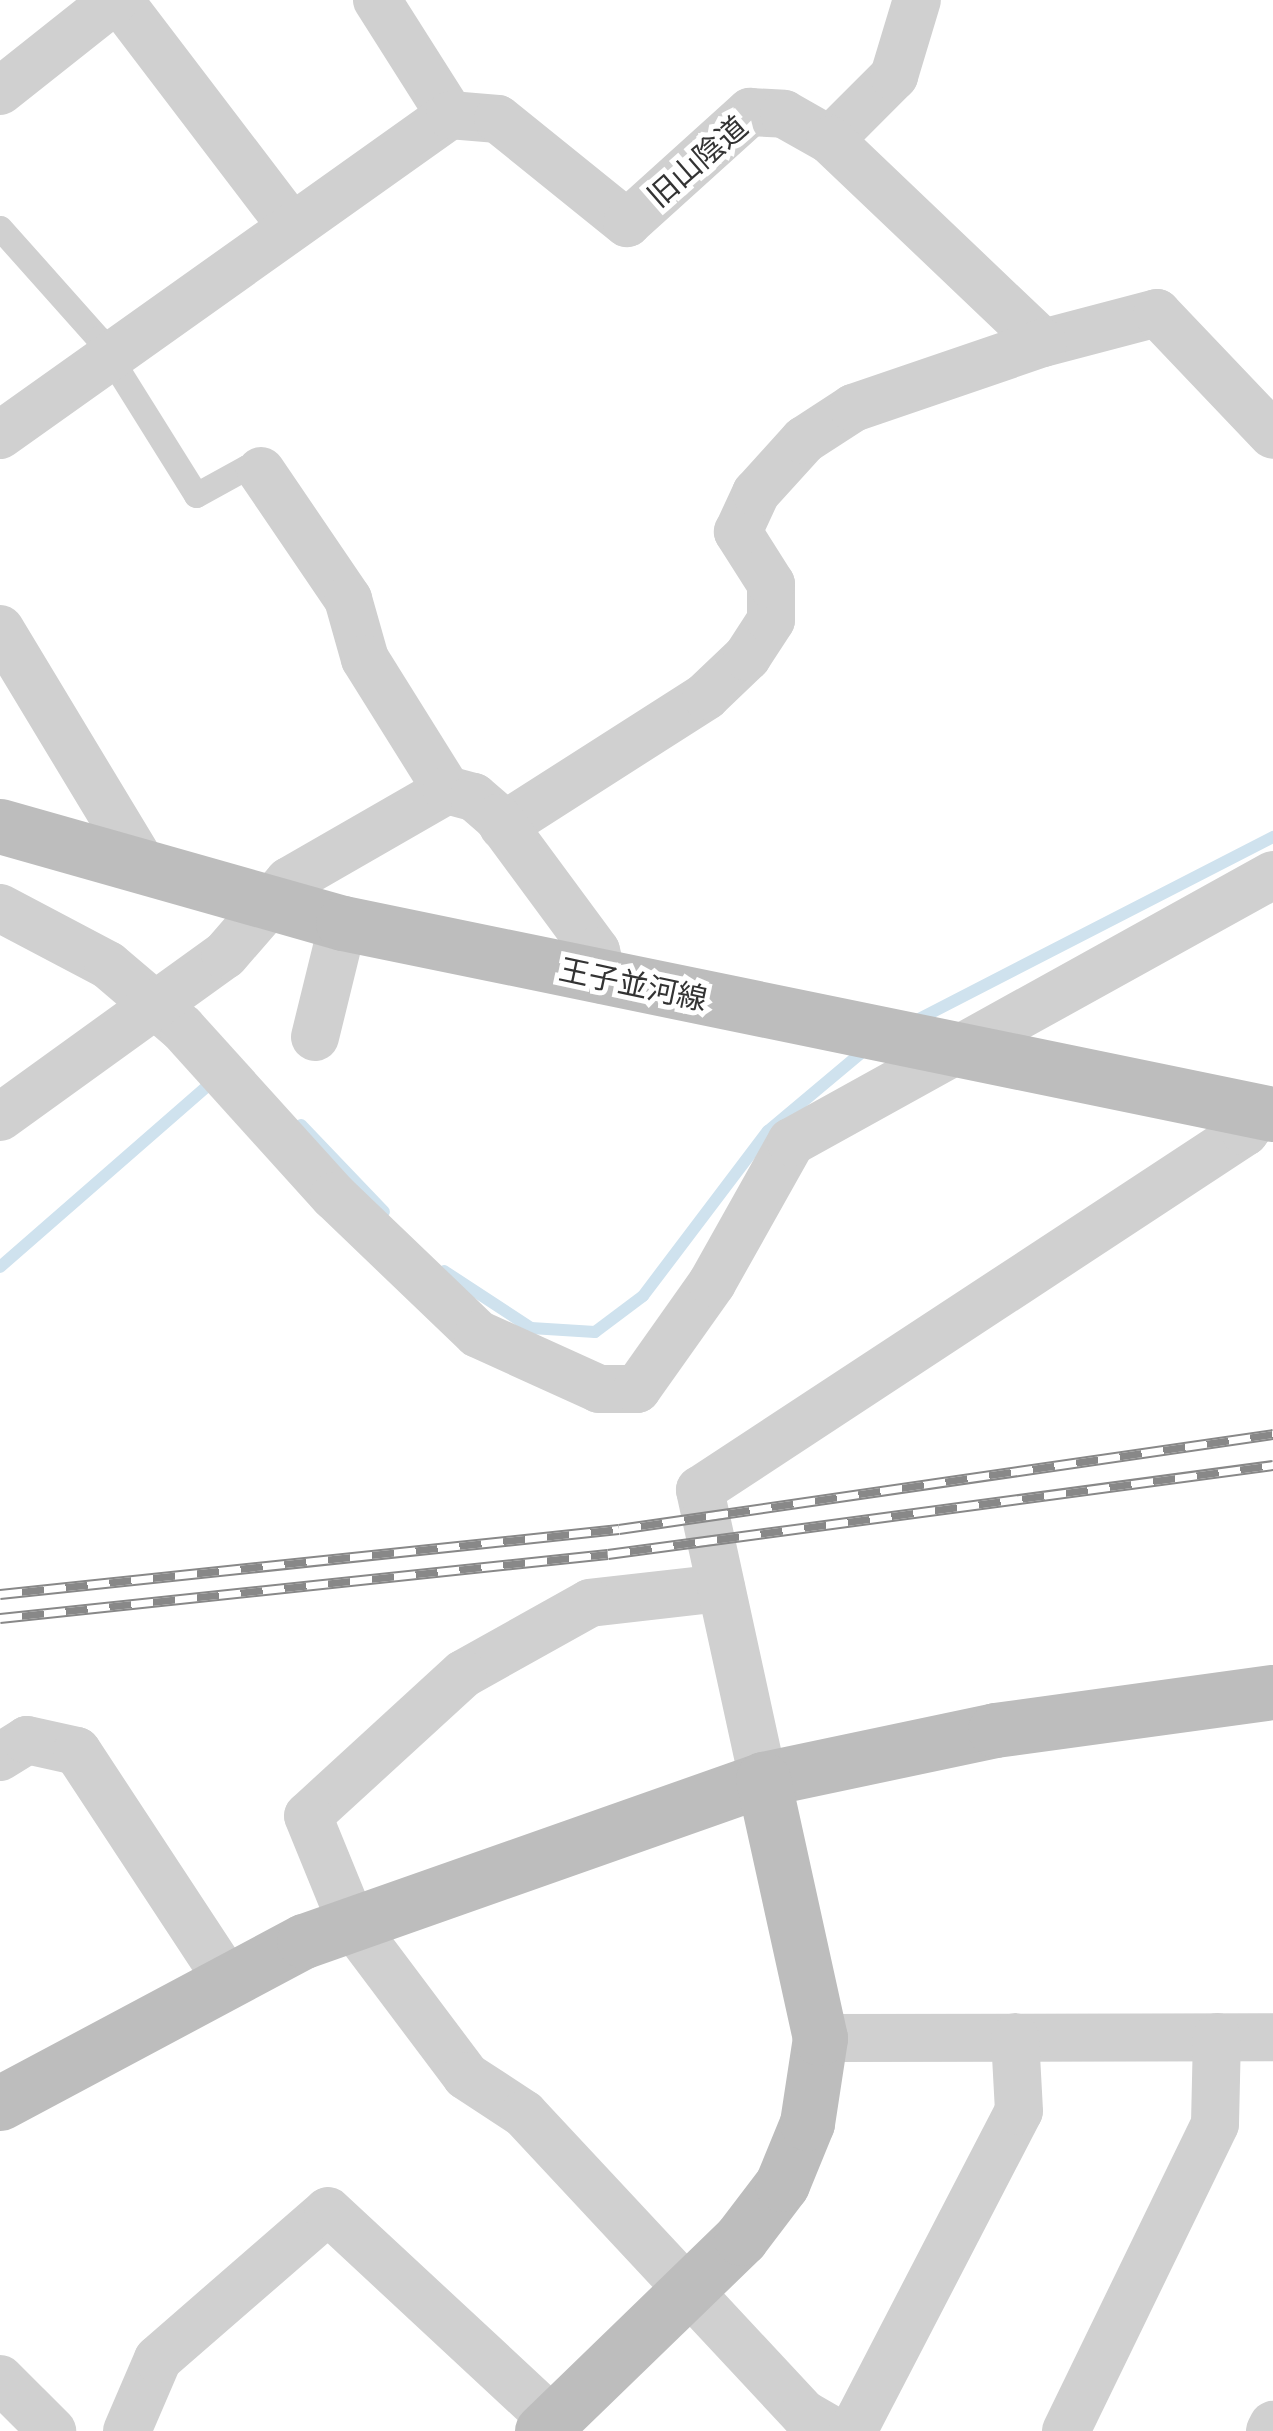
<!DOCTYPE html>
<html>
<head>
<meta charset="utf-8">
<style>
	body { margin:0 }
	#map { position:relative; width:1273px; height:2431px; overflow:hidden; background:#fff; font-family:Jost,"Noto Sans JP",sans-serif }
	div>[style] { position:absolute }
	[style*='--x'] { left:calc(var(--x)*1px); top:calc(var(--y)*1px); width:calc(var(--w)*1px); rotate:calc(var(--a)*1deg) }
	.stream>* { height:12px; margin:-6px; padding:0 6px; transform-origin:6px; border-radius:6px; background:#cfe2ee }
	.lane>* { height:25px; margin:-12.5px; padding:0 12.5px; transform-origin:12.5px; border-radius:12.5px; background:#d0d0d0 }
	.street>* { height:48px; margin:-24px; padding:0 24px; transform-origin:24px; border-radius:24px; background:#d0d0d0 }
	.secondary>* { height:55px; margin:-27.5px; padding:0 27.5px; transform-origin:27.5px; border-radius:27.5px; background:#bdbdbd }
	.rail>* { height:11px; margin-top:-5.5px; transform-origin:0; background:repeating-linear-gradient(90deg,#fff 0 22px,#888 0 44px); box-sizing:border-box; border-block:2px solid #888 }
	span { translate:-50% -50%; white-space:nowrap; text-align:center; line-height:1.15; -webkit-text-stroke:10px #fff; paint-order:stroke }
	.street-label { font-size:30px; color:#333 }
</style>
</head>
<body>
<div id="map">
	<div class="stream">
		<div style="--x:915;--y:1021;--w:403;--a:-27.2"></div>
		<div style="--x:301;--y:1125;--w:120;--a:46.3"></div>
		<div style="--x:0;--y:1267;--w:284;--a:-41.1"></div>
		<div style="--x:444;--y:1271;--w:104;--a:33.2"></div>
		<div style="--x:531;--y:1328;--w:64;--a:3.6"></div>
		<div style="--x:595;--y:1332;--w:60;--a:-36.9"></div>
		<div style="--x:643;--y:1296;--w:207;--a:-52.9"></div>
		<div style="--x:768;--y:1131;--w:129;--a:-40"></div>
	</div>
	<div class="lane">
		<div style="--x:0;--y:228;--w:147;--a:48.3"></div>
		<div style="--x:98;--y:338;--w:185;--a:58"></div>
		<div style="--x:196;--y:495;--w:58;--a:-28.8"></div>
		<div style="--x:247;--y:467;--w:15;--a:16"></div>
	</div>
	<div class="street">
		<div style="--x:119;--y:0;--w:285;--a:52.7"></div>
		<div style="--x:377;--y:0;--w:136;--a:57.6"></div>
		<div style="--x:0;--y:91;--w:147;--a:-38.4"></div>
		<div style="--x:830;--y:140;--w:91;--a:-45"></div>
		<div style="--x:894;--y:76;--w:79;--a:-73.2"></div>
		<div style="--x:0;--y:435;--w:552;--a:-35.42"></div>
		<div style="--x:450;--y:115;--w:48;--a:4.8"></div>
		<div style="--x:498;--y:119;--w:166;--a:38.9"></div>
		<div style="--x:627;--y:223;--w:166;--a:-42.1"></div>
		<div style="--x:750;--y:112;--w:34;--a:3"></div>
		<div style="--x:784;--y:114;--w:53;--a:29.5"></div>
		<div style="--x:830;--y:140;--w:294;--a:43.6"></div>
		<div style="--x:1043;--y:343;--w:118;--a:-14.7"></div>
		<div style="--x:1157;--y:313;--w:168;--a:46.4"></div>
		<div style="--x:261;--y:471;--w:155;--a:55.8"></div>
		<div style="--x:348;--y:599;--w:62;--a:74.2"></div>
		<div style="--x:365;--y:659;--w:155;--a:58"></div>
		<div style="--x:0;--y:629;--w:275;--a:58.9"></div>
		<div style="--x:503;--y:826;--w:241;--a:-32.6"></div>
		<div style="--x:706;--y:696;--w:57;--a:-43.6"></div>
		<div style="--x:747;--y:657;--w:44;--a:-57"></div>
		<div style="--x:771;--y:620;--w:36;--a:-90"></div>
		<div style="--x:771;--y:584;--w:62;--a:-122.4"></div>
		<div style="--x:738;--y:532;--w:43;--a:-65.2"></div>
		<div style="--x:756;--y:493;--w:72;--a:-47.8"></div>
		<div style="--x:804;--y:440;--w:59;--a:-33.1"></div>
		<div style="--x:853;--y:408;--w:201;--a:-18.9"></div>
		<div style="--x:0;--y:908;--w:122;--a:27.8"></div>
		<div style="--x:108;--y:965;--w:97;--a:40.4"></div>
		<div style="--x:182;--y:1028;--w:227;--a:47.9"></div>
		<div style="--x:334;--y:1196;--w:199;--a:43.8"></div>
		<div style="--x:478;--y:1334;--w:133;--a:24.4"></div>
		<div style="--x:599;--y:1389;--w:38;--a:0"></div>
		<div style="--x:637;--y:1389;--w:130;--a:-54.7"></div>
		<div style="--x:712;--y:1283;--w:162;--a:-60.7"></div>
		<div style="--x:791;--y:1142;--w:551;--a:-28.98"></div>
		<div style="--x:315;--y:1037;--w:117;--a:-76.2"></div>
		<div style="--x:0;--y:1117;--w:277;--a:-35.8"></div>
		<div style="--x:225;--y:955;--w:98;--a:-49.1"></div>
		<div style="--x:289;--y:881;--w:182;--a:-29.9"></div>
		<div style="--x:447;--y:790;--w:28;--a:15"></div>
		<div style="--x:474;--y:797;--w:32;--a:41"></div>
		<div style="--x:498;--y:818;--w:165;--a:53.6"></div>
		<div style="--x:596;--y:951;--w:30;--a:76"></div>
		<div style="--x:721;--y:1588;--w:132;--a:173.5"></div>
		<div style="--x:590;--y:1603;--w:145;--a:150.8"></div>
		<div style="--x:463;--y:1674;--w:210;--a:137.5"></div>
		<div style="--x:308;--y:1816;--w:117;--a:67.8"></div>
		<div style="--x:352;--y:1924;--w:190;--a:53.1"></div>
		<div style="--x:466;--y:2076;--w:69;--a:33.2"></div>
		<div style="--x:524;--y:2114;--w:410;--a:47"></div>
		<div style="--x:804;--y:2414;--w:34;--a:30"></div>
		<div style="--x:0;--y:1757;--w:32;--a:-32"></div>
		<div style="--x:27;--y:1740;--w:51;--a:12.4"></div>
		<div style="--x:77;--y:1751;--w:273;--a:56.7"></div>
		<div style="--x:763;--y:1779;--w:296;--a:-102.3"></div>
		<div style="--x:700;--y:1490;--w:652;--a:-33.3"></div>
		<div style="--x:1245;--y:1132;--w:26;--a:-54"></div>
		<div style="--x:820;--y:2038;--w:453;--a:-0.1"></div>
		<div style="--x:0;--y:2379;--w:74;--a:45"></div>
		<div style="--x:127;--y:2431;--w:78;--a:-66.7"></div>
		<div style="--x:158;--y:2359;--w:225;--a:-41"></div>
		<div style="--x:328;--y:2211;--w:307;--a:42.9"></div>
		<div style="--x:853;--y:2431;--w:360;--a:-62.6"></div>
		<div style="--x:1019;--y:2111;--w:74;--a:-93.1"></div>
		<div style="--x:1066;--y:2431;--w:341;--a:-64.1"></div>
		<div style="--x:1215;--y:2124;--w:87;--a:-88.7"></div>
		<div style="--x:1270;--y:2431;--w:7;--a:-63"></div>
	</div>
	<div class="secondary">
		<div style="--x:0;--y:826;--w:356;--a:15.8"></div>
		<div style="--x:343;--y:923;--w:949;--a:11.61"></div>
		<div style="--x:0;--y:2103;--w:344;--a:-28.1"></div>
		<div style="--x:304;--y:1941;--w:487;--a:-19.4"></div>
		<div style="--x:763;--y:1779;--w:237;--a:-11.9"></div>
		<div style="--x:995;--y:1730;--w:281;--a:-7.8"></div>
		<div style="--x:542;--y:2431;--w:277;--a:-44.1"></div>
		<div style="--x:741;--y:2238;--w:68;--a:-52.8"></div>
		<div style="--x:782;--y:2184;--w:66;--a:-67.7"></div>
		<div style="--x:807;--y:2123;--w:86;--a:-81.3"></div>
		<div style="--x:820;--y:2038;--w:265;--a:-102.4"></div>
	</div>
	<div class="rail">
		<div style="--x:0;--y:1594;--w:622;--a:-5.99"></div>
		<div style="--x:619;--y:1529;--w:661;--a:-8.26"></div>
		<div style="--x:0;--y:1618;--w:611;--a:-6.01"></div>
		<div style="--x:608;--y:1554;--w:671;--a:-7.62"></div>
	</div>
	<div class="street-label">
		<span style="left:698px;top:162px;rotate:-41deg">旧山陰道</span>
		<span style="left:633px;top:985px;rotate:12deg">王子並河線</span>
	</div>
</div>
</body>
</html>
